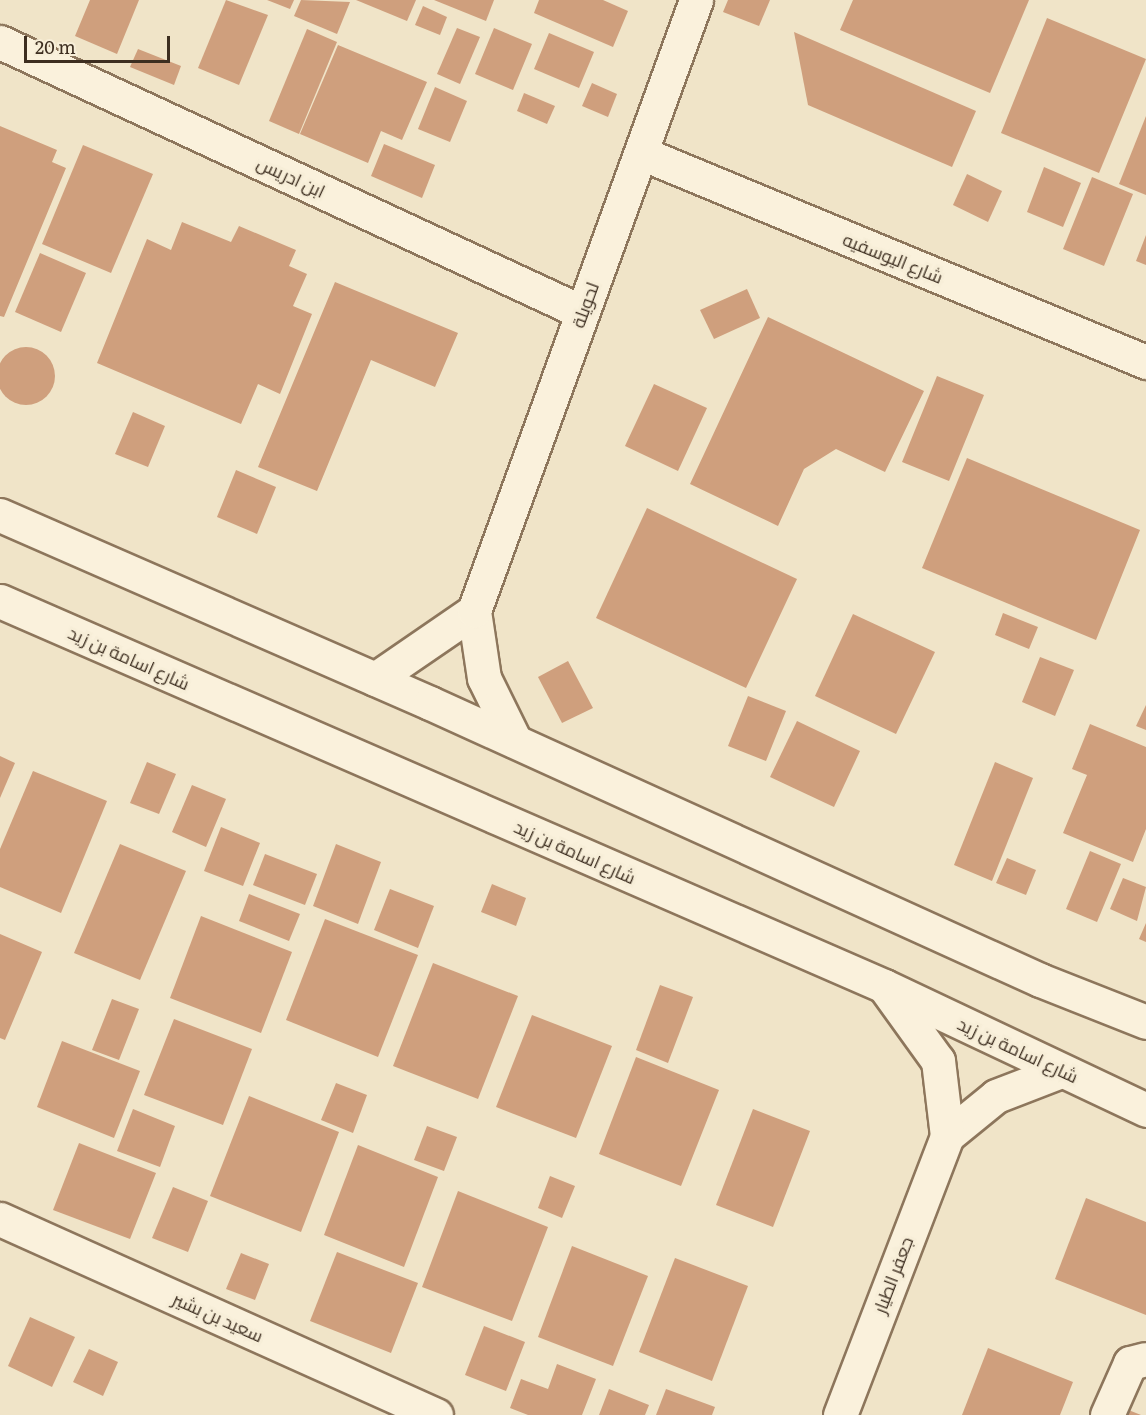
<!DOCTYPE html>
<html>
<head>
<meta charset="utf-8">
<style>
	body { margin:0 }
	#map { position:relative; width:1146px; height:1415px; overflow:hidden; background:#f0e4c8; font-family:Literata,Cairo,serif }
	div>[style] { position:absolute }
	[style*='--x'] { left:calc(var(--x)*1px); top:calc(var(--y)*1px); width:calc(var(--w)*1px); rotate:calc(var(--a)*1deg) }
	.building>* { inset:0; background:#cf9f7d }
	.round { border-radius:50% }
	.roads { filter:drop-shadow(2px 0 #8d765c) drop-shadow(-2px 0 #8d765c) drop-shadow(0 2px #8d765c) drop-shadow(0 -2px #8d765c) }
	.minor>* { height:33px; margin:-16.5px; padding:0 16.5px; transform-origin:16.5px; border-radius:16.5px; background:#faf1dc }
	.tertiary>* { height:33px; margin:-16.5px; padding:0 16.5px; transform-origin:16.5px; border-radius:16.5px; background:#faf1dc }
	span { translate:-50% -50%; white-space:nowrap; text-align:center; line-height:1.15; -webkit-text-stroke:6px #f7eed8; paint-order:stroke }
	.street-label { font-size:18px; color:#3d2e20 }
	.scale { position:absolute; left:24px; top:36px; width:146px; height:27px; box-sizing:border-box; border:3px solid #3d2e20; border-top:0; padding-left:8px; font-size:18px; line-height:21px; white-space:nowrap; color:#3d2e20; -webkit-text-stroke:4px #f7eed8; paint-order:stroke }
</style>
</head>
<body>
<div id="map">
	<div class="building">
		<div style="clip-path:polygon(90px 0,139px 0,117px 54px,75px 36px)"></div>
		<div style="clip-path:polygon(226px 0,268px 15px,239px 85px,198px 68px)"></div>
		<div style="clip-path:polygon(267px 0,294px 0,290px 9px)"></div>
		<div style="clip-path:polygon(301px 0,350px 2px,337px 34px,294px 16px)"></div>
		<div style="clip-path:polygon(356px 0,416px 0,407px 21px)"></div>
		<div style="clip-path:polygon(434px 0,494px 0,486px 21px)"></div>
		<div style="clip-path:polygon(539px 0,603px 0,628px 11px,613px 47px,534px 13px)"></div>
		<div style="clip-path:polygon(728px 0,770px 0,759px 26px,723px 12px)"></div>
		<div style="clip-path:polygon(853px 0,1029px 0,990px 93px,840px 30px)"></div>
		<div style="clip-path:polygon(423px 6px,447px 17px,440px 35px,415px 25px)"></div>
		<div style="clip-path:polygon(1047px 18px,1146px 59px,1099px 173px,1001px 133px)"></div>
		<div style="clip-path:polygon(457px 28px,480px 37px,460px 84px,437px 74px)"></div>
		<div style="clip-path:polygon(494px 28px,532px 44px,513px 90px,475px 74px)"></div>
		<div style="clip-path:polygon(307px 29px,337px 42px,299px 134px,269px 121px)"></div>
		<div style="clip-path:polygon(794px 32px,976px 111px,952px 167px,808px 105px)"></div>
		<div style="clip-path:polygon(549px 33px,594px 52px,579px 88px,534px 69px)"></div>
		<div style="clip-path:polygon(338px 45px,427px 82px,402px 140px,381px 131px,368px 163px,300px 134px)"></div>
		<div style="clip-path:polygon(138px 49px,181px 66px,174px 85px,130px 67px)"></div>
		<div style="clip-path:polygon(592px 83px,617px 94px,608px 117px,582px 106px)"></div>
		<div style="clip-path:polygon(435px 87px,467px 101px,450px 142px,418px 129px)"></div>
		<div style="clip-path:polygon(524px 93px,555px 106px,547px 124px,517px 111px)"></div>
		<div style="clip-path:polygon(1146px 116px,1146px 195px,1119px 184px)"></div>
		<div style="clip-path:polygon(0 126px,57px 150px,52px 162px,66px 168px,4px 317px,0 316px)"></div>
		<div style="clip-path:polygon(384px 144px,435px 165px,422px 198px,371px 176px)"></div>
		<div style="clip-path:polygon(83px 145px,153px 174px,111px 273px,42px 244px)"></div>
		<div style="clip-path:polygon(1044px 167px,1081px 183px,1063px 227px,1027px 212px)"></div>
		<div style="clip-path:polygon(967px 174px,1002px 191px,988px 222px,953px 205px)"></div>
		<div style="clip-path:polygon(1092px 177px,1133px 194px,1104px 266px,1063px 249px)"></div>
		<div style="clip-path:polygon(182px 222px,231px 242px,239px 226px,296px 250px,289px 266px,307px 274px,293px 306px,312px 314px,280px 394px,258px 384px,241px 424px,97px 363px,147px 239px,171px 250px)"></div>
		<div style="clip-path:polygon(1146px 235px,1146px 265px,1136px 261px)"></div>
		<div style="clip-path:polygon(40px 253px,86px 273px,61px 332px,15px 312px)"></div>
		<div style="clip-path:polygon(335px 282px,458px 333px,435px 387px,371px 360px,317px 491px,258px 467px)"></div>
		<div style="clip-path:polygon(747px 289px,760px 318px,714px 339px,700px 310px)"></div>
		<div style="clip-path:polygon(768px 317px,924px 391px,885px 472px,836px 449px,804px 469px,778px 526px,690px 484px)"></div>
		<div class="round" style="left:-3px;top:347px;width:58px;height:58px"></div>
		<div style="clip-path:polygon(937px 376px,984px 395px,949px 481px,902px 462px)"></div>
		<div style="clip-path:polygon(654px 384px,707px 408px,678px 471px,625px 446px)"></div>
		<div style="clip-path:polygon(133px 412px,165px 426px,148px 467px,115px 454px)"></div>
		<div style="clip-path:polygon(967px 458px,1140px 530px,1096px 640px,922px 568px)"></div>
		<div style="clip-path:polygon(236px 470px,276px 487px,257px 534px,217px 517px)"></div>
		<div style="clip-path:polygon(647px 508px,797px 579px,746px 688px,596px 618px)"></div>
		<div style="clip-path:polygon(1003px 613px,1038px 627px,1029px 649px,995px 635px)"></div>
		<div style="clip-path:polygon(853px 614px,935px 652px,896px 734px,815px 696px)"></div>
		<div style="clip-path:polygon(1040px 657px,1074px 670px,1055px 716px,1022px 702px)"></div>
		<div style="clip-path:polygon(568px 661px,593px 708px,562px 723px,538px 677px)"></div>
		<div style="clip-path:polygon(748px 696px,786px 711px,766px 761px,728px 746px)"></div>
		<div style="clip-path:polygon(1146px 705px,1146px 730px,1136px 726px)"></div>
		<div style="clip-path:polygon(797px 721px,860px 751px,834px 807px,770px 777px)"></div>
		<div style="clip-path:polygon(1090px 724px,1146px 747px,1146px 829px,1133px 862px,1063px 833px,1087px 775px,1072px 769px)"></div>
		<div style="clip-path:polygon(0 756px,15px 763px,0 798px)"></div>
		<div style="clip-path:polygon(147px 762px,176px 774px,159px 814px,130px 803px)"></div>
		<div style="clip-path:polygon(995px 762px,1033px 778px,992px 881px,954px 865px)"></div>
		<div style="clip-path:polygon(33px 771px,107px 801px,61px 913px,0 887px,0 849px)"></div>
		<div style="clip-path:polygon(192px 785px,226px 799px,206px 847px,172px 832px)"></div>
		<div style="clip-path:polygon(221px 827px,260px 843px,243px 886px,204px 871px)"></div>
		<div style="clip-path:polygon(120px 844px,186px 871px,140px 980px,74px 953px)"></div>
		<div style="clip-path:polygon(336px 844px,381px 862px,358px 924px,313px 906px)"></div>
		<div style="clip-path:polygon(1090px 851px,1121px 864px,1097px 922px,1066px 909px)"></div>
		<div style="clip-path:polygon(265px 854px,317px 874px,305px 905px,253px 885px)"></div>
		<div style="clip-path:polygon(1007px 858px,1036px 870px,1026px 895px,996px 883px)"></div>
		<div style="clip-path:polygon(1123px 878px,1146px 887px,1137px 921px,1110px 909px)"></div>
		<div style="clip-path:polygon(492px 884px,526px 898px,516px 926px,481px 912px)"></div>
		<div style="clip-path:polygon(390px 889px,434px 906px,418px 948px,374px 930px)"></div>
		<div style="clip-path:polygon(249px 894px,300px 914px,289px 941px,239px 921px)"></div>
		<div style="clip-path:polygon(201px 916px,292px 952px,261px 1033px,170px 998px)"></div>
		<div style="clip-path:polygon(325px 919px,418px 955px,378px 1057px,286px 1020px)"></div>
		<div style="clip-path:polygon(1146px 923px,1146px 942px,1139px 939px)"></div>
		<div style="clip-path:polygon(0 934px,42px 952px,5px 1040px,0 1038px)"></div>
		<div style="clip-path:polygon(433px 963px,518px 996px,478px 1099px,393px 1066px)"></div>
		<div style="clip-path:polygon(660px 985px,693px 997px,668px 1063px,636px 1050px)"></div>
		<div style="clip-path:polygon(112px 999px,139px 1009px,119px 1060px,92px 1050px)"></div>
		<div style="clip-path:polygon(532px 1015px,612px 1046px,576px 1138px,496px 1107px)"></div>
		<div style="clip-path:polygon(174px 1019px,252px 1049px,223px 1125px,144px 1095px)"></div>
		<div style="clip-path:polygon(62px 1041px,140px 1071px,114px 1138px,37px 1107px)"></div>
		<div style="clip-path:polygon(636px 1057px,719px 1090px,681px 1186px,599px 1154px)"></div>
		<div style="clip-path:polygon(336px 1083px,367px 1095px,353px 1133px,321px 1120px)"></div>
		<div style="clip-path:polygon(249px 1096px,339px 1132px,301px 1232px,210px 1196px)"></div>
		<div style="clip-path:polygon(133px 1109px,175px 1126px,160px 1167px,117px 1151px)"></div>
		<div style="clip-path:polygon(753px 1109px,810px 1131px,773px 1227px,716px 1205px)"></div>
		<div style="clip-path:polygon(427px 1126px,457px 1137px,444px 1171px,414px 1160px)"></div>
		<div style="clip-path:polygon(79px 1143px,156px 1173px,130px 1239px,53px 1210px)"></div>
		<div style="clip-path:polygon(358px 1145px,438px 1177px,404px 1267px,324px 1235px)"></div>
		<div style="clip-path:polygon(550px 1176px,575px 1186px,562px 1218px,538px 1208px)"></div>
		<div style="clip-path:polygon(173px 1187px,208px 1201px,188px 1252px,152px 1238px)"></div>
		<div style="clip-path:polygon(458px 1191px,548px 1227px,512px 1321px,422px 1287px)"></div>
		<div style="clip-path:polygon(1086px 1198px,1146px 1222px,1146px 1315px,1055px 1279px)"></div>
		<div style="clip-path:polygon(572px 1246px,648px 1276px,613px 1366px,538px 1337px)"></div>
		<div style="clip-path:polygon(337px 1252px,418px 1283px,391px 1353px,310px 1321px)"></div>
		<div style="clip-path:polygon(241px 1253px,269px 1264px,255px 1300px,226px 1289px)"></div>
		<div style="clip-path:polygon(675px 1258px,748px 1286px,712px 1381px,639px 1352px)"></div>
		<div style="clip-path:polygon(30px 1317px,75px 1337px,52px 1387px,8px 1366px)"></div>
		<div style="clip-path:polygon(484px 1326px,525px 1342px,506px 1391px,465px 1375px)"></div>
		<div style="clip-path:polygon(988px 1348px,1073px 1382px,1060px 1415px,962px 1415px)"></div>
		<div style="clip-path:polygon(89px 1349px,118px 1362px,103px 1396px,73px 1382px)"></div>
		<div style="clip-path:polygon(557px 1364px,596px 1379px,582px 1415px,528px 1415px,510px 1408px,521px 1379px,548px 1389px)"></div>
		<div style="clip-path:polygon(609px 1389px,649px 1405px,645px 1415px,599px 1415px)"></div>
		<div style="clip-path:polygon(666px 1389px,715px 1407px,712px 1415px,656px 1415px)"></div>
		<div style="clip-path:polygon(1126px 1409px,1141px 1415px,1124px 1415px)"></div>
	</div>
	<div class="roads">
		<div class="minor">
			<div style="--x:0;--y:42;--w:642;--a:24.89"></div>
			<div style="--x:641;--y:153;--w:547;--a:22.48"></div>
			<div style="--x:375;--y:679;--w:120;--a:-34.5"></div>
			<div style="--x:515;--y:741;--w:70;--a:-116.2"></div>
			<div style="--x:484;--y:678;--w:68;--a:-98.5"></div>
			<div style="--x:474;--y:611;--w:650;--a:-70.03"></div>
			<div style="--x:947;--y:1136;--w:63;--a:-39.2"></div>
			<div style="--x:996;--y:1096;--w:70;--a:-21"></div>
			<div style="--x:0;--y:1219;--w:478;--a:24.2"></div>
			<div style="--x:840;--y:1415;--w:299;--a:-69"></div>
			<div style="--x:947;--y:1136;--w:76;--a:-96.8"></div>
			<div style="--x:938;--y:1061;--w:92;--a:-125.8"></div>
			<div style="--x:1107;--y:1415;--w:57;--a:-66.1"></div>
			<div style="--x:1130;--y:1363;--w:16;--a:-14"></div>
		</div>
		<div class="tertiary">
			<div style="--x:0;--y:515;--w:469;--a:23.6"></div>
			<div style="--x:430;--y:703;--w:670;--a:24.42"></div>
			<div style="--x:1040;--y:980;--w:114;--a:21.6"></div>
			<div style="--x:0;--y:601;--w:964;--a:23.53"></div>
			<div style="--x:884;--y:986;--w:290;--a:25.3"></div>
		</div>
	</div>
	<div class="street-label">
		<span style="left:291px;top:177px;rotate:25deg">ابن ادريس</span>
		<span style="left:893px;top:258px;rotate:22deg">شارع اليوسفيه</span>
		<span style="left:585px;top:305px;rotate:-70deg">لحويلة</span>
		<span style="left:129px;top:658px;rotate:24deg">شارع اسامة بن زيد</span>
		<span style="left:575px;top:852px;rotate:24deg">شارع اسامة بن زيد</span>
		<span style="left:1018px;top:1050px;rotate:25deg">شارع اسامة بن زيد</span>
		<span style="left:893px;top:1275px;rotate:-69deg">جعفر الطيار</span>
		<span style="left:218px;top:1317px;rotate:24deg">سعيد بن بشير</span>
	</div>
	<div class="scale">20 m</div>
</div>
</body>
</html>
